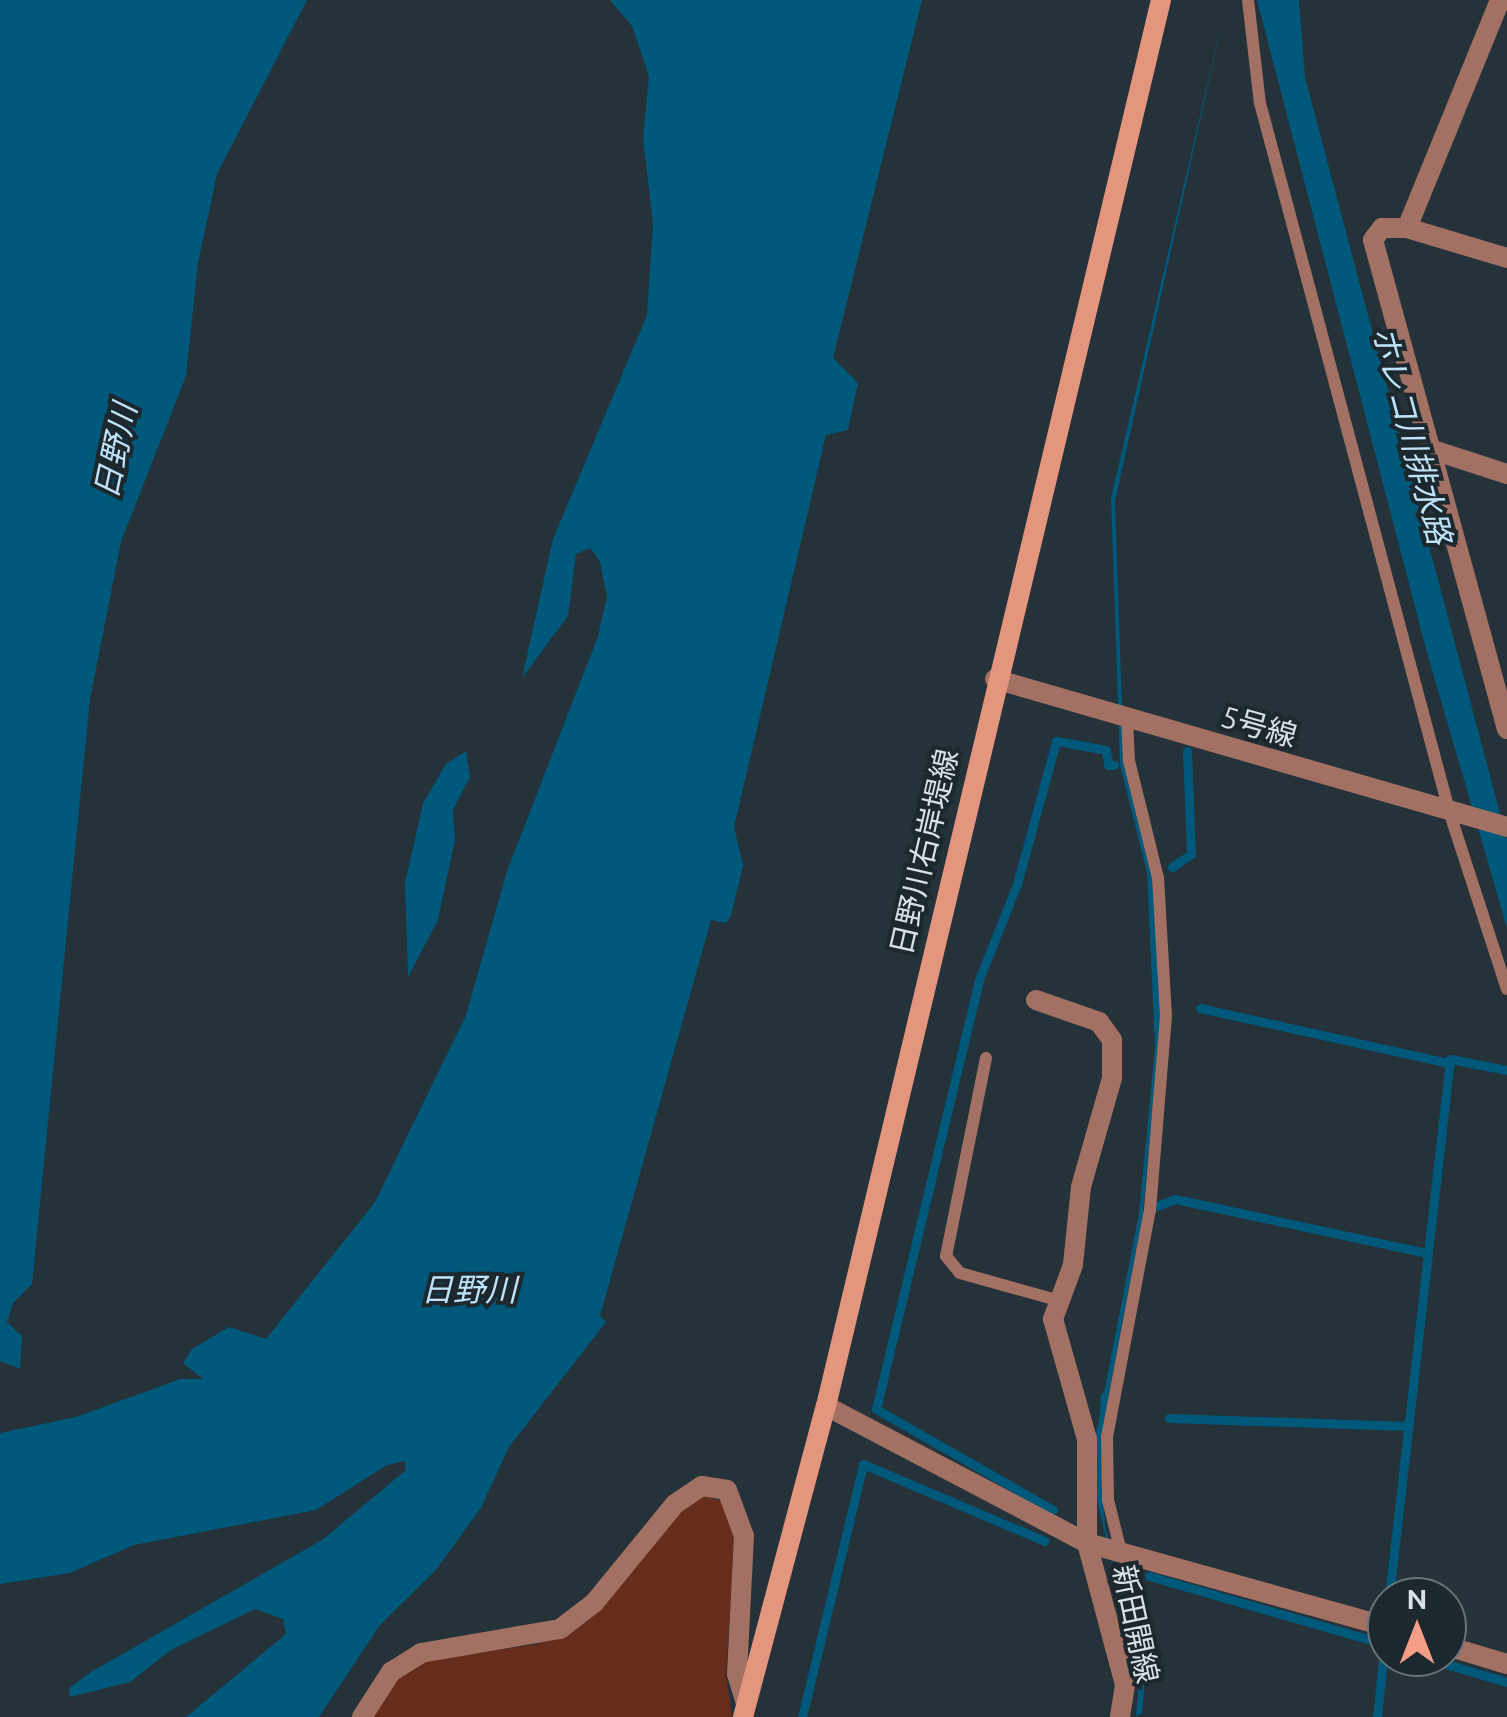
<!DOCTYPE html>
<html>
<head>
<meta charset="utf-8">
<style>
	body { margin:0 }
	#map { position:relative; width:1507px; height:1717px; overflow:hidden; background:#253239; font-family:Ubuntu,"Noto Sans JP",sans-serif }
	div>[style] { position:absolute }
	[style*='--x'] { left:calc(var(--x)*1px); top:calc(var(--y)*1px); width:calc(var(--w)*1px); rotate:calc(var(--a)*1deg) }
	.green>* { inset:0; background:#662c1c }
	.water>* { inset:0; background:#00587a }
	.stream>* { height:9px; margin:-4.5px; padding:0 4.5px; transform-origin:4.5px; border-radius:4.5px; background:#00587a }
	.lane>* { height:12px; margin:-6px; padding:0 6px; transform-origin:6px; border-radius:6px; background:#a37163 }
	.street>* { height:20px; margin:-10px; padding:0 10px; transform-origin:10px; border-radius:10px; background:#a37163 }
	.secondary>* { height:20px; margin:-10px; padding:0 10px; transform-origin:10px; border-radius:10px; background:#e4957e }
	span { translate:-50% -50%; white-space:nowrap; text-align:center; line-height:1.15; -webkit-text-stroke:8px #1c282e; paint-order:stroke }
	.street-label { font-size:30px; color:#d9e1e6 }
	.water-label { font-size:32px; color:#bfe3f8; font-style:italic }
	.north { position:absolute; left:1367px; top:1577px; width:100px; height:100px; box-sizing:border-box; background:#1c282e; border:2px solid #687278; border-radius:50%; rotate:0deg; font-size:28px; font-weight:700; line-height:40px; text-align:center; color:#d9e1e6 }
	.north::after { content:''; display:block; margin:auto; width:35px; height:45px; background:#f49e86; clip-path:polygon(50% 0,100% 100%,50% 72%,0 100%) }
</style>
</head>
<body>
<div id="map">
	<div class="green">
		<div style="clip-path:polygon(705px 1496px,724px 1502px,735px 1532px,726px 1675px,732px 1717px,373px 1717px,397px 1678px,426px 1661px,538px 1644px,587px 1622px,677px 1512px)"></div>
	</div>
	<div class="water">
		<div style="clip-path:polygon(0 0,307px 0,217px 174px,198px 263px,186px 376px,121px 542px,90px 699px,32px 1284px,13px 1303px,7px 1322px,22px 1336px,20px 1369px,0 1361px)"></div>
		<div style="clip-path:polygon(610px 0,922px 0,833px 358px,858px 383px,848px 430px,826px 435px,734px 827px,743px 865px,731px 916px,726px 923px,711px 920px,600px 1316px,606px 1322px,509px 1447px,481px 1508px,435px 1571px,380px 1625px,319px 1717px,186px 1717px,286px 1634px,283px 1619px,255px 1609px,171px 1650px,130px 1682px,70px 1697px,69px 1688px,91px 1672px,322px 1540px,406px 1470px,405px 1461px,387px 1465px,316px 1510px,134px 1545px,70px 1573px,0 1584px,0 1433px,76px 1417px,180px 1379px,203px 1379px,183px 1363px,192px 1349px,229px 1327px,266px 1339px,375px 1202px,466px 1015px,507px 871px,598px 636px,607px 597px,600px 562px,590px 548px,576px 554px,568px 616px,522px 678px,553px 539px,647px 315px,653px 224px,643px 138px,649px 76px,632px 26px)"></div>
		<div style="clip-path:polygon(1227px 0,1115px 501px,1124px 764px,1152px 876px,1161px 1012px,1143px 1215px,1101px 1435px,1105px 1526px,1145px 1679px,1142px 1713px,1136px 1717px,1139px 1676px,1096px 1496px,1096px 1434px,1139px 1213px,1155px 1047px,1147px 873px,1120px 765px,1111px 498px)"></div>
		<div style="clip-path:polygon(1257px 0,1299px 0,1305px 77px,1507px 840px,1507px 928px,1426px 649px)"></div>
		<div style="clip-path:polygon(466px 751px,470px 777px,453px 810px,455px 839px,438px 920px,408px 977px,405px 883px,423px 803px,446px 764px)"></div>
	</div>
	<div class="stream">
		<div style="--x:1172;--y:867;--w:23;--a:-34"></div>
		<div style="--x:1191;--y:854;--w:103;--a:-92.2"></div>
		<div style="--x:1200;--y:1008;--w:255;--a:12.5"></div>
		<div style="--x:1157;--y:1206;--w:19;--a:-21"></div>
		<div style="--x:1175;--y:1199;--w:257;--a:12.1"></div>
		<div style="--x:1169;--y:1418;--w:240;--a:1.9"></div>
		<div style="--x:1103;--y:1430;--w:34;--a:-87"></div>
		<div style="--x:1053;--y:1510;--w:204;--a:-150.3"></div>
		<div style="--x:876;--y:1409;--w:444;--a:-76.5"></div>
		<div style="--x:980;--y:977;--w:100;--a:-68.3"></div>
		<div style="--x:1017;--y:884;--w:148;--a:-74.7"></div>
		<div style="--x:1056;--y:741;--w:51;--a:10.2"></div>
		<div style="--x:1106;--y:750;--w:15;--a:82"></div>
		<div style="--x:1108;--y:765;--w:6;--a:0"></div>
		<div style="--x:1149;--y:1576;--w:238;--a:16.1"></div>
		<div style="--x:1389;--y:1597;--w:541;--a:-83.53"></div>
		<div style="--x:1450;--y:1059;--w:58;--a:10.9"></div>
		<div style="--x:1422;--y:1657;--w:89;--a:16.4"></div>
		<div style="--x:802;--y:1717;--w:260;--a:-76.4"></div>
		<div style="--x:863;--y:1464;--w:197;--a:23"></div>
		<div style="--x:1377;--y:1717;--w:76;--a:-84"></div>
	</div>
	<div class="lane">
		<div style="--x:1248;--y:0;--w:104;--a:83.4"></div>
		<div style="--x:1260;--y:103;--w:736;--a:75.04"></div>
		<div style="--x:1450;--y:814;--w:184;--a:72"></div>
		<div style="--x:986;--y:1058;--w:202;--a:101.4"></div>
		<div style="--x:946;--y:1256;--w:22;--a:51"></div>
		<div style="--x:960;--y:1273;--w:104;--a:15.6"></div>
		<div style="--x:1121;--y:1552;--w:54;--a:-104"></div>
		<div style="--x:1108;--y:1500;--w:63;--a:-90.9"></div>
		<div style="--x:1107;--y:1437;--w:231;--a:-79.3"></div>
		<div style="--x:1150;--y:1210;--w:195;--a:-85.3"></div>
		<div style="--x:1166;--y:1016;--w:138;--a:-93.3"></div>
		<div style="--x:1158;--y:878;--w:121;--a:-103.9"></div>
		<div style="--x:1129;--y:761;--w:42;--a:-92.7"></div>
	</div>
	<div class="street">
		<div style="--x:1407;--y:228;--w:246;--a:-67.8"></div>
		<div style="--x:1507;--y:258;--w:104;--a:-163.3"></div>
		<div style="--x:1407;--y:228;--w:25;--a:180"></div>
		<div style="--x:1382;--y:228;--w:15;--a:127"></div>
		<div style="--x:1373;--y:240;--w:507;--a:74.68"></div>
		<div style="--x:1427;--y:448;--w:84;--a:18"></div>
		<div style="--x:995;--y:679;--w:533;--a:16.12"></div>
		<div style="--x:1036;--y:1000;--w:67;--a:19.2"></div>
		<div style="--x:1099;--y:1022;--w:22;--a:54"></div>
		<div style="--x:1112;--y:1040;--w:38;--a:90"></div>
		<div style="--x:1112;--y:1078;--w:113;--a:105.9"></div>
		<div style="--x:1081;--y:1187;--w:78;--a:95.9"></div>
		<div style="--x:1073;--y:1265;--w:58;--a:110.3"></div>
		<div style="--x:1053;--y:1319;--w:125;--a:74.2"></div>
		<div style="--x:1087;--y:1439;--w:104;--a:90"></div>
		<div style="--x:1087;--y:1543;--w:147;--a:75"></div>
		<div style="--x:1125;--y:1685;--w:32;--a:99"></div>
		<div style="--x:826;--y:1406;--w:295;--a:27.7"></div>
		<div style="--x:1087;--y:1543;--w:312;--a:15.6"></div>
		<div style="--x:1447;--y:1646;--w:63;--a:16.7"></div>
		<div style="--x:362;--y:1717;--w:54;--a:-57.2"></div>
		<div style="--x:391;--y:1672;--w:36;--a:-32"></div>
		<div style="--x:421;--y:1653;--w:141;--a:-9.8"></div>
		<div style="--x:560;--y:1629;--w:43;--a:-37.4"></div>
		<div style="--x:594;--y:1603;--w:128;--a:-50.7"></div>
		<div style="--x:675;--y:1504;--w:32;--a:-34"></div>
		<div style="--x:702;--y:1486;--w:25;--a:9"></div>
		<div style="--x:727;--y:1490;--w:49;--a:69.7"></div>
		<div style="--x:744;--y:1536;--w:138;--a:92.9"></div>
		<div style="--x:737;--y:1674;--w:30;--a:73"></div>
	</div>
	<div class="secondary">
		<div style="--x:743;--y:1717;--w:322;--a:-75.1"></div>
		<div style="--x:826;--y:1406;--w:1445;--a:-76.6"></div>
	</div>
	<div class="street-label">
		<span style="left:1259px;top:726px;rotate:16deg">5号線</span>
		<span style="left:924px;top:852px;rotate:-77deg">日野川右岸堤線</span>
		<span style="left:1136px;top:1624px;rotate:78deg">新田開線</span>
	</div>
	<div class="water-label">
		<span style="left:1412px;top:435px;rotate:75deg">ホレコ川排水路</span>
		<span style="left:115px;top:451px;rotate:-78deg">日野川</span>
		<span style="left:469px;top:1289px">日野川</span>
	</div>
	<div class="north">N</div>
</div>
</body>
</html>
